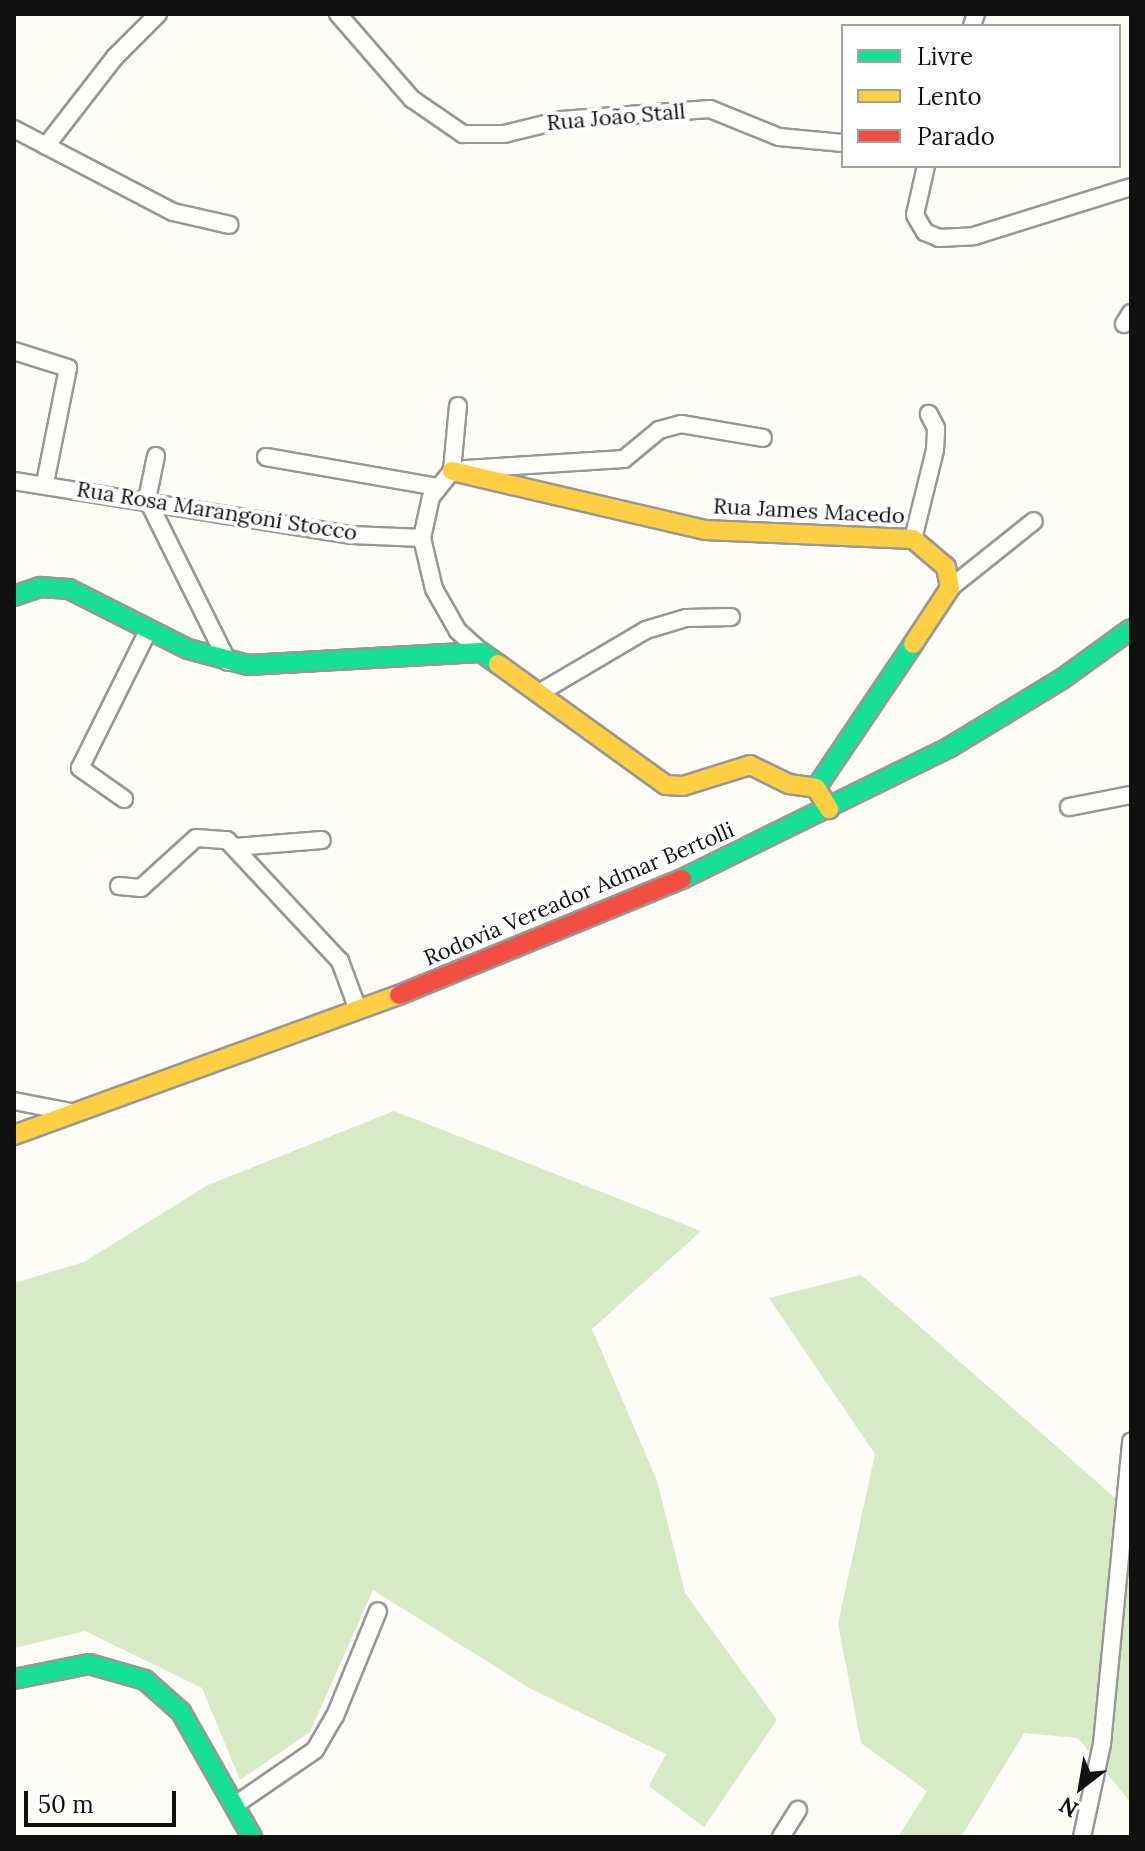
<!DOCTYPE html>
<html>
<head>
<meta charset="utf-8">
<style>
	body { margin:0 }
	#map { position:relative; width:1145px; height:1851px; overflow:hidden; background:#fdfcf7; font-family:Lora,serif }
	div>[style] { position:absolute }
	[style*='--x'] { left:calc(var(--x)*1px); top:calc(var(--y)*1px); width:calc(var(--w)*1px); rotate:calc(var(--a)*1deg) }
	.forest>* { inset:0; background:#d5eac5 }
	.roads { filter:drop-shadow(2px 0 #979795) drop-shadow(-2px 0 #979795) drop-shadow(0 2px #979795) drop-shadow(0 -2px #979795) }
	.street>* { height:16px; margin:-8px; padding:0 8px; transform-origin:8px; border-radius:8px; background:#fffffe }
	.fast>* { height:18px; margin:-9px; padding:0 9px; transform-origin:9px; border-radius:9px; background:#16e098 }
	.slow>* { height:18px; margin:-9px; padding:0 9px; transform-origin:9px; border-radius:9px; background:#ffcf43 }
	.jam>* { height:18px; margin:-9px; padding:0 9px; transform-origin:9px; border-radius:9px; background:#f24e42 }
	span { translate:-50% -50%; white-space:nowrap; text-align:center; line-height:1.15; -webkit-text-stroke:8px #fff; paint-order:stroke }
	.street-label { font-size:22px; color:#111 }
	.frame { position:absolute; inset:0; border:16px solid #111; pointer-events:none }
	.legend { position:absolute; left:841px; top:24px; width:280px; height:144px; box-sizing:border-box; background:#fff; border:2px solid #a0a0a0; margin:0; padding:10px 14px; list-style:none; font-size:24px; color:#111 }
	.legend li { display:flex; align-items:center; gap:16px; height:40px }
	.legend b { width:40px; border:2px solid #a0a0a0 }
	.north { position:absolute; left:1041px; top:1747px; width:80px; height:80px; -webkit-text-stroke:6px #fff; paint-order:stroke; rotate:211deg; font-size:22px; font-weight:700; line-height:32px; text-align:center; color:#111 }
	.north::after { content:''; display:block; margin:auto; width:28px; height:36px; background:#111; clip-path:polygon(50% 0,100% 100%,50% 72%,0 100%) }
	.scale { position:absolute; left:24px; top:1791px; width:152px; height:36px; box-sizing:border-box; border:4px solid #111; border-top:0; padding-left:10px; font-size:24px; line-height:28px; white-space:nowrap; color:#111; -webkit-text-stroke:6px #fff; paint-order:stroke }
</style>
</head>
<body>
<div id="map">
	<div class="forest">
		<div style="clip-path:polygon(394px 1111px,701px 1231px,592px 1329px,657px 1481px,685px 1593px,777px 1720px,704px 1827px,649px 1786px,666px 1754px,531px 1689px,373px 1590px,310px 1732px,240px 1780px,202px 1688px,85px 1631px,14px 1648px,14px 1283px,84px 1262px,208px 1185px)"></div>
		<div style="clip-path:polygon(861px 1275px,1131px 1512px,1131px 1803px,1078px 1738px,1024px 1733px,961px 1837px,898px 1837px,927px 1791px,861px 1743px,838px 1624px,875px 1454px,769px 1298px)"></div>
	</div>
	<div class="roads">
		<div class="street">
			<div style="--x:338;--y:14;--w:113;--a:49"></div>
			<div style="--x:412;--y:99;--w:62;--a:34.5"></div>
			<div style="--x:463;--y:134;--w:41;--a:0"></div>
			<div style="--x:504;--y:134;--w:59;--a:-13.8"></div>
			<div style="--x:561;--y:120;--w:149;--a:-4.2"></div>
			<div style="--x:710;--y:109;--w:74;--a:22.1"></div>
			<div style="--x:779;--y:137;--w:64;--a:5.4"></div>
			<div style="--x:972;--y:26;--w:13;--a:-72"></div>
			<div style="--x:14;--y:129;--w:179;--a:27.6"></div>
			<div style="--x:173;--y:212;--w:58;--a:12.8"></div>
			<div style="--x:46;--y:146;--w:113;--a:-52.2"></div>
			<div style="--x:115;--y:57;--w:61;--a:-45"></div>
			<div style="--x:926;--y:166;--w:50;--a:102.7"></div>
			<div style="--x:915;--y:215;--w:20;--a:60"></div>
			<div style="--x:925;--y:232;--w:15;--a:23"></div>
			<div style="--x:939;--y:238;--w:35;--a:-3"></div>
			<div style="--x:974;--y:236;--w:164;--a:-17.3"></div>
			<div style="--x:1124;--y:324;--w:13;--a:-58"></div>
			<div style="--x:14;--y:351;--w:57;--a:17.5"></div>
			<div style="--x:68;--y:368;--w:117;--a:101.3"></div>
			<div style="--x:458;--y:406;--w:65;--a:95.3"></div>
			<div style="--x:452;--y:471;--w:33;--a:129"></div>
			<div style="--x:431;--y:497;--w:42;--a:102.4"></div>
			<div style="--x:422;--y:538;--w:52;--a:76.8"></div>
			<div style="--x:434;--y:589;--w:48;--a:60.3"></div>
			<div style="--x:458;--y:631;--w:31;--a:42"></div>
			<div style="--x:156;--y:456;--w:44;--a:101.8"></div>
			<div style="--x:147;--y:499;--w:182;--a:63.6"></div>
			<div style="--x:266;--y:457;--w:175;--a:9.9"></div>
			<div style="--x:466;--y:469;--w:158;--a:-3.6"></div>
			<div style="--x:624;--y:459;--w:45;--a:-39.6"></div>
			<div style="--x:659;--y:430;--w:23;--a:-15"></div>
			<div style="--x:681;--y:424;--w:83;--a:9.7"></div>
			<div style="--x:14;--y:481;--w:342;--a:9.1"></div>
			<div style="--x:352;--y:535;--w:70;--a:2.5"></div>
			<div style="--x:913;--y:539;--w:92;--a:-76.1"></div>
			<div style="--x:935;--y:450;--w:22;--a:-87"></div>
			<div style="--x:936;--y:428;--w:16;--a:-117"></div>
			<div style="--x:950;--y:588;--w:107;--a:-38.6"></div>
			<div style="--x:539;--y:693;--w:124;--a:-30.5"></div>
			<div style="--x:646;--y:630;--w:42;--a:-16.7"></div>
			<div style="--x:686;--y:618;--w:45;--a:-1.3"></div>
			<div style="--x:124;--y:799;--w:54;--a:-144.8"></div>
			<div style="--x:80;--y:768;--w:155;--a:-63.6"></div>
			<div style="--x:1069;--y:807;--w:63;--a:-11"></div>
			<div style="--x:235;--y:847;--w:87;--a:-4.6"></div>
			<div style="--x:119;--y:886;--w:22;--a:5"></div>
			<div style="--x:141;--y:888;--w:74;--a:-42.3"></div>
			<div style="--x:196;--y:838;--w:31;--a:4"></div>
			<div style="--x:227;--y:840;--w:166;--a:47"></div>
			<div style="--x:340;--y:961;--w:52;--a:69.8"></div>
			<div style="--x:14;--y:1101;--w:57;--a:11.1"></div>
			<div style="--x:235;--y:1805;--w:97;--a:-34.5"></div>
			<div style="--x:315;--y:1750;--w:39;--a:-60"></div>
			<div style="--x:335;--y:1716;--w:113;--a:-67.7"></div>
			<div style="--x:781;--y:1837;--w:32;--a:-58"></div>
			<div style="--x:1082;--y:1837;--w:95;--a:-77.9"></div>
			<div style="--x:1102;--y:1744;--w:304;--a:-84.5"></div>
		</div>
		<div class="fast">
			<div style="--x:14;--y:596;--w:28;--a:-19"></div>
			<div style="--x:40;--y:587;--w:29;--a:4"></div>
			<div style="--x:69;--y:589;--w:133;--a:26.8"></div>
			<div style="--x:188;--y:649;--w:62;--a:14.9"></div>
			<div style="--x:248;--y:665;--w:233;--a:-3.2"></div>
			<div style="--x:481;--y:652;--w:21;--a:35"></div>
			<div style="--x:816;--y:788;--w:174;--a:-56"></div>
			<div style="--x:682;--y:879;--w:299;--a:-26.2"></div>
			<div style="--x:950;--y:747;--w:131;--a:-31.3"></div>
			<div style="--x:1062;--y:679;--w:85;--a:-35.9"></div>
			<div style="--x:14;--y:1679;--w:76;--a:-11.3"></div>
			<div style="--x:89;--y:1664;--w:58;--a:15.9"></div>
			<div style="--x:145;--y:1680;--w:48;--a:41.6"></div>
			<div style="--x:181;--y:1712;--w:144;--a:60.4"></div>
		</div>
		<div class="slow">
			<div style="--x:452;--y:471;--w:260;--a:13.1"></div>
			<div style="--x:705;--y:530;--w:208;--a:2.5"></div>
			<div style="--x:913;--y:539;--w:43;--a:40.3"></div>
			<div style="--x:946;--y:567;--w:21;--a:79"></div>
			<div style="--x:950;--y:588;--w:67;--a:123.5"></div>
			<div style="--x:498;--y:664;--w:207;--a:35.8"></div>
			<div style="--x:666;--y:785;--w:17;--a:3"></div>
			<div style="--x:683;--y:786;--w:70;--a:-17.4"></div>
			<div style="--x:750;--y:765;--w:43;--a:26"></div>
			<div style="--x:789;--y:784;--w:27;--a:8"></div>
			<div style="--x:816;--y:788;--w:25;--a:58"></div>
			<div style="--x:14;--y:1135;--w:410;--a:-20"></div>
		</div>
		<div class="jam">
			<div style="--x:399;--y:995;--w:306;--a:-22.3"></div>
		</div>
	</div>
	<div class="street-label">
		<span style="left:616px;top:117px;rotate:-5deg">Rua João Stall</span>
		<span style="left:217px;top:511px;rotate:9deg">Rua Rosa Marangoni Stocco</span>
		<span style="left:809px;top:511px;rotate:3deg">Rua James Macedo</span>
		<span style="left:579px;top:894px;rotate:-23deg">Rodovia Vereador Admar Bertolli</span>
	</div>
	<div class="frame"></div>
	<ul class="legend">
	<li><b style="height:10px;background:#16e098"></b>Livre</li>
	<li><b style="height:10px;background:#ffcf43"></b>Lento</li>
	<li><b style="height:10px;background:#f24e42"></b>Parado</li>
	</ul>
	<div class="north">N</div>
	<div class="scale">50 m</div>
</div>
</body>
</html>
